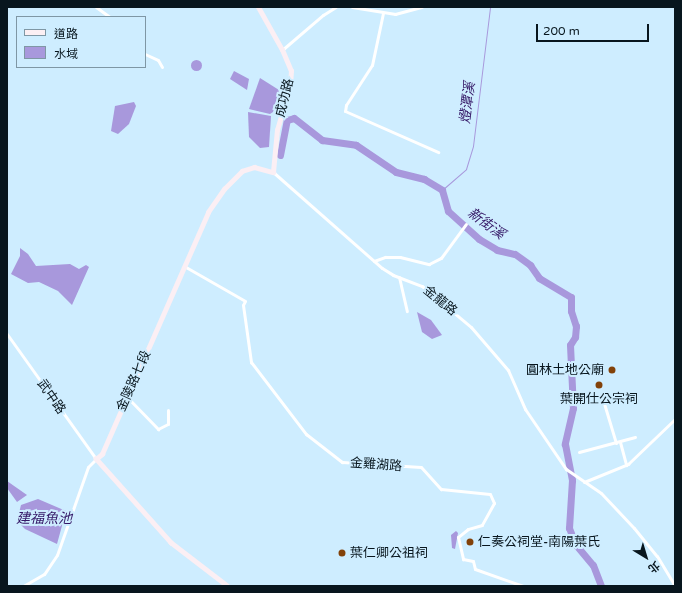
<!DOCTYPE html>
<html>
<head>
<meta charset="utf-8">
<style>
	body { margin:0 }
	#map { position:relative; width:682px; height:593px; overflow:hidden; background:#ceedff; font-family:"Varela Round","Noto Sans TC",sans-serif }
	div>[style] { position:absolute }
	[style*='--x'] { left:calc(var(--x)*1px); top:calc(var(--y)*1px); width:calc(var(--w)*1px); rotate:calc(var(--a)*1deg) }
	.water>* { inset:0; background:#a898dc }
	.round { border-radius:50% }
	.stream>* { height:1px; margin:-0.5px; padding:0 0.5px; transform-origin:0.5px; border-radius:0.5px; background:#a898dc }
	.river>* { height:7px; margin:-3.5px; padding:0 3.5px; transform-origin:3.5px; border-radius:3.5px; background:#a898dc }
	.street>* { height:3px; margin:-1.5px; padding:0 1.5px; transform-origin:1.5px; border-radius:1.5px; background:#fff }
	.secondary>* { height:4.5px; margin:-2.25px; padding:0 2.25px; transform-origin:2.25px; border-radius:2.25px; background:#fbeff4 }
	.dots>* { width:11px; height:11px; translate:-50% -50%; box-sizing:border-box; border:2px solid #ceedff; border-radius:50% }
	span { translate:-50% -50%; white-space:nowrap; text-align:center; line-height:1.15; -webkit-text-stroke:4px #ceedff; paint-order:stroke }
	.street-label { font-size:13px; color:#08161e }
	.poi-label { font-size:13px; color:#08161e }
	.right { translate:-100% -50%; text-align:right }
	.left { translate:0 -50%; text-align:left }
	.water-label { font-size:14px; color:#341766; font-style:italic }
	.frame { position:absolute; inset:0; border:8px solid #08161e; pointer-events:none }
	.legend { position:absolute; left:16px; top:16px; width:130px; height:52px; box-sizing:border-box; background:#ceedff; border:1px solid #7f97a5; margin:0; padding:5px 7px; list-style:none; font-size:12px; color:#08161e }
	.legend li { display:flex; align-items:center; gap:8px; height:20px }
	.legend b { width:20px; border:1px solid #7f97a5 }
	.north { position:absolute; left:626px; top:537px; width:40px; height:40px; -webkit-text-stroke:3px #ceedff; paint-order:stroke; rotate:142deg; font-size:11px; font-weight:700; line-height:16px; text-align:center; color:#08161e }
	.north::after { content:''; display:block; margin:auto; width:14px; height:18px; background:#08161e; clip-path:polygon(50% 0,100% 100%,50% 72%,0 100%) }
	.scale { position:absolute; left:536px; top:24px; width:113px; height:18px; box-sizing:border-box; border:2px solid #08161e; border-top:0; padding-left:5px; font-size:12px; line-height:14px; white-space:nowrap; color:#08161e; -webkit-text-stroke:3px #ceedff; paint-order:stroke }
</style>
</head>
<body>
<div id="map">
	<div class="water">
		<div class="round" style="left:190.5px;top:59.5px;width:11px;height:11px"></div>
		<div style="clip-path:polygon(234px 71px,249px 79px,247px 90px,230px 79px)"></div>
		<div style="clip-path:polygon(260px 78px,279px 90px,273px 112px,270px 114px,249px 109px)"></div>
		<div style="clip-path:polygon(134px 102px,136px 106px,129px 124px,118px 134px,111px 131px,115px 106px)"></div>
		<div style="clip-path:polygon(248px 112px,271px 116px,269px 147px,260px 148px,249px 137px)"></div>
		<div style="clip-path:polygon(20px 248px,28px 254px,36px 266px,70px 264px,79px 269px,86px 265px,89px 267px,72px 305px,58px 291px,39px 282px,28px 283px,11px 274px,20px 256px)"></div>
		<div style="clip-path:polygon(417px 312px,431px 320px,442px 335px,432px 339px,422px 332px)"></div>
		<div style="clip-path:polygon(7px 481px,27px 495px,17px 502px,7px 488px)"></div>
		<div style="clip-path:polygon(38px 499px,66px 511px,57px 544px,25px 529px,17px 521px,21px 505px)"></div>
		<div style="clip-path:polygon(456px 531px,458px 533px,455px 549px,452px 548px,451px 535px)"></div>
	</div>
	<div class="stream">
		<div style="--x:442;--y:190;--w:32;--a:-41"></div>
		<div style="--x:466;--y:169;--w:24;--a:-73"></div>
		<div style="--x:473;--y:146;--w:140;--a:-83"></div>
	</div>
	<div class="river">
		<div style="--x:280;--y:155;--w:36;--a:-79"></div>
		<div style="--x:287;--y:120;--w:7;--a:-16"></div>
		<div style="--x:294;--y:118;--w:36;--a:38"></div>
		<div style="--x:322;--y:140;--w:34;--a:8"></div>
		<div style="--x:356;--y:145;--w:48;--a:34"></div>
		<div style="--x:396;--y:172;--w:29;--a:14"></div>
		<div style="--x:424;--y:179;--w:21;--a:31"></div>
		<div style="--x:442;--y:190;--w:22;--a:74"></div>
		<div style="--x:448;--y:211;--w:42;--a:42.1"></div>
		<div style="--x:479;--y:239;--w:21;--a:31"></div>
		<div style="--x:497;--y:250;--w:18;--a:13"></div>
		<div style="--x:515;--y:254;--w:19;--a:36"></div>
		<div style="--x:530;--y:265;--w:16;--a:55"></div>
		<div style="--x:539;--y:278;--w:37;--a:31"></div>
		<div style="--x:571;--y:297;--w:14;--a:90"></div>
		<div style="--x:571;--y:311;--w:16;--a:72"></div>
		<div style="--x:576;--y:326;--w:11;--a:95"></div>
		<div style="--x:575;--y:337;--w:9;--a:122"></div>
		<div style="--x:570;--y:345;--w:63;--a:87.3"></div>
		<div style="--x:573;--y:408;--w:37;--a:103"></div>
		<div style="--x:565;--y:444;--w:37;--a:79"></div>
		<div style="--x:572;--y:480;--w:48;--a:93.6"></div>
		<div style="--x:569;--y:528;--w:18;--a:68"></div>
		<div style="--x:576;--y:545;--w:26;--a:50"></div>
		<div style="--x:593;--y:565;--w:22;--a:69"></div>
	</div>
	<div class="street">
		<div style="--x:96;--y:7;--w:17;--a:36"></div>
		<div style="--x:352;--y:7;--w:44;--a:9.2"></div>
		<div style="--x:395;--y:14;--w:28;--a:-15"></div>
		<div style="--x:383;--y:13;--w:53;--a:101.9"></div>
		<div style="--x:372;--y:65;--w:48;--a:123"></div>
		<div style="--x:346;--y:105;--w:6;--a:99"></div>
		<div style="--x:345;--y:111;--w:102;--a:23.8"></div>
		<div style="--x:282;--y:50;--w:54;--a:-40.5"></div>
		<div style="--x:323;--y:15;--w:15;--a:-32"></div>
		<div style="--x:145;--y:54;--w:14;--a:25"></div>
		<div style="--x:158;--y:60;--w:8;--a:60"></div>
		<div style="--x:273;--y:172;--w:145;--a:41.4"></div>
		<div style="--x:382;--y:268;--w:13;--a:32"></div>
		<div style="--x:393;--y:275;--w:31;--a:21"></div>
		<div style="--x:422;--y:286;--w:64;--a:39.9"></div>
		<div style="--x:471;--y:327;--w:57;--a:49.3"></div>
		<div style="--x:508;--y:370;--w:43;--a:66.4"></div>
		<div style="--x:525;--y:409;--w:73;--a:55.7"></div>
		<div style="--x:566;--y:469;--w:42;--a:34.4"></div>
		<div style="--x:601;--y:493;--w:48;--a:46.7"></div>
		<div style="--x:634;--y:528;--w:36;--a:51"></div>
		<div style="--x:657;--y:556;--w:35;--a:59"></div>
		<div style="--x:374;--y:261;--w:12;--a:-20"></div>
		<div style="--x:385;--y:257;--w:15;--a:0"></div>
		<div style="--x:400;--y:257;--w:30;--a:14"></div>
		<div style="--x:429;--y:264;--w:13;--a:-27"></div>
		<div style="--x:441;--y:258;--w:42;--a:-53.7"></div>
		<div style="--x:184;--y:266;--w:70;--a:29.8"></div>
		<div style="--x:245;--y:301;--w:4;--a:117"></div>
		<div style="--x:243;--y:305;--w:58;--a:82"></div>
		<div style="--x:251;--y:362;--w:91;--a:52.6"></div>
		<div style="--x:306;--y:434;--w:46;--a:37.9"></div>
		<div style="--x:342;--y:462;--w:79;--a:3.6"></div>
		<div style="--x:421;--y:467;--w:30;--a:48"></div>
		<div style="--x:441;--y:489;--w:49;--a:5.8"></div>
		<div style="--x:490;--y:494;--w:10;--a:66"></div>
		<div style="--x:494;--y:503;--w:25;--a:119"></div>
		<div style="--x:482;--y:525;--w:15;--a:164"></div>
		<div style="--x:468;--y:529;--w:13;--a:141"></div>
		<div style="--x:458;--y:537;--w:23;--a:77"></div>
		<div style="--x:463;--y:559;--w:10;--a:11"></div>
		<div style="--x:473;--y:561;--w:8;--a:76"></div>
		<div style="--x:475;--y:569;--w:51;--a:19.5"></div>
		<div style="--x:399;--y:277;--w:35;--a:77"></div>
		<div style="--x:7;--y:334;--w:153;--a:54.5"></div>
		<div style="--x:96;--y:459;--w:11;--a:135"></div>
		<div style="--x:88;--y:467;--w:93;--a:109.4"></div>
		<div style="--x:57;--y:555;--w:23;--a:124"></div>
		<div style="--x:44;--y:574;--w:24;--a:150"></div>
		<div style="--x:127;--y:397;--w:45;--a:45.9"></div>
		<div style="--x:158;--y:429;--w:11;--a:-27"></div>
		<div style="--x:168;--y:424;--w:14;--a:-90"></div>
		<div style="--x:603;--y:400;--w:45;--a:73.2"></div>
		<div style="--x:620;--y:442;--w:24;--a:75"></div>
		<div style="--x:579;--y:452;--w:58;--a:-15"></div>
		<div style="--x:584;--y:482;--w:48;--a:-22.2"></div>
		<div style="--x:628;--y:464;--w:65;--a:-43.8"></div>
	</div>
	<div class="secondary">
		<div style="--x:227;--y:586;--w:71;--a:-142.5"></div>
		<div style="--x:171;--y:543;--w:113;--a:-131.8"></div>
		<div style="--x:96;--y:459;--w:8;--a:-40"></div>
		<div style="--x:102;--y:454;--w:264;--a:-66.3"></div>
		<div style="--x:208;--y:212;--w:28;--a:-55"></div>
		<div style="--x:224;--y:189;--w:25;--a:-45"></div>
		<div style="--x:242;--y:171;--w:13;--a:-18"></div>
		<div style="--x:254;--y:167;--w:20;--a:15"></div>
		<div style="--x:273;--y:172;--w:42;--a:-84.6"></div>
		<div style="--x:277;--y:130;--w:47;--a:-73.9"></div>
		<div style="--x:290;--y:85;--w:14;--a:-86"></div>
		<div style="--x:291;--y:71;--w:23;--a:-113"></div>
		<div style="--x:282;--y:50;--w:49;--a:-119.2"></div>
	</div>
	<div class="dots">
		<div style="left:612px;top:370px;background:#824109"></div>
		<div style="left:599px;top:385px;background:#824109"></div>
		<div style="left:470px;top:542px;background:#824109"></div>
		<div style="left:342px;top:553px;background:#824109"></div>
	</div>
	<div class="street-label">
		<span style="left:285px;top:98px;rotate:-76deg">成功路</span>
		<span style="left:440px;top:301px;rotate:39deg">金龍路</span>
		<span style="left:134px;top:381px;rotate:-66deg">金陵路七段</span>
		<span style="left:51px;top:397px;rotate:55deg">武中路</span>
		<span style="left:376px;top:465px;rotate:4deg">金雞湖路</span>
	</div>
	<div class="poi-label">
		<span class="right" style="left:604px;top:370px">圓林土地公廟</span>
		<span style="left:599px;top:399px">葉開仕公宗祠</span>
		<span class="left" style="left:478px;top:542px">仁奏公祠堂-南陽葉氏</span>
		<span class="left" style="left:350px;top:553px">葉仁卿公祖祠</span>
	</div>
	<div class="water-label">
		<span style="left:468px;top:103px;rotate:-83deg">燈潭溪</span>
		<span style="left:486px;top:224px;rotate:36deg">新街溪</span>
		<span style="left:44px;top:519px">建福魚池</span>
	</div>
	<div class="frame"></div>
	<ul class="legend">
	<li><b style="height:5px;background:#fbeff4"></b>道路</li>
	<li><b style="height:11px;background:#a898dc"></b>水域</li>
	</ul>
	<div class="north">北</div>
	<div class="scale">200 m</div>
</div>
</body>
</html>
